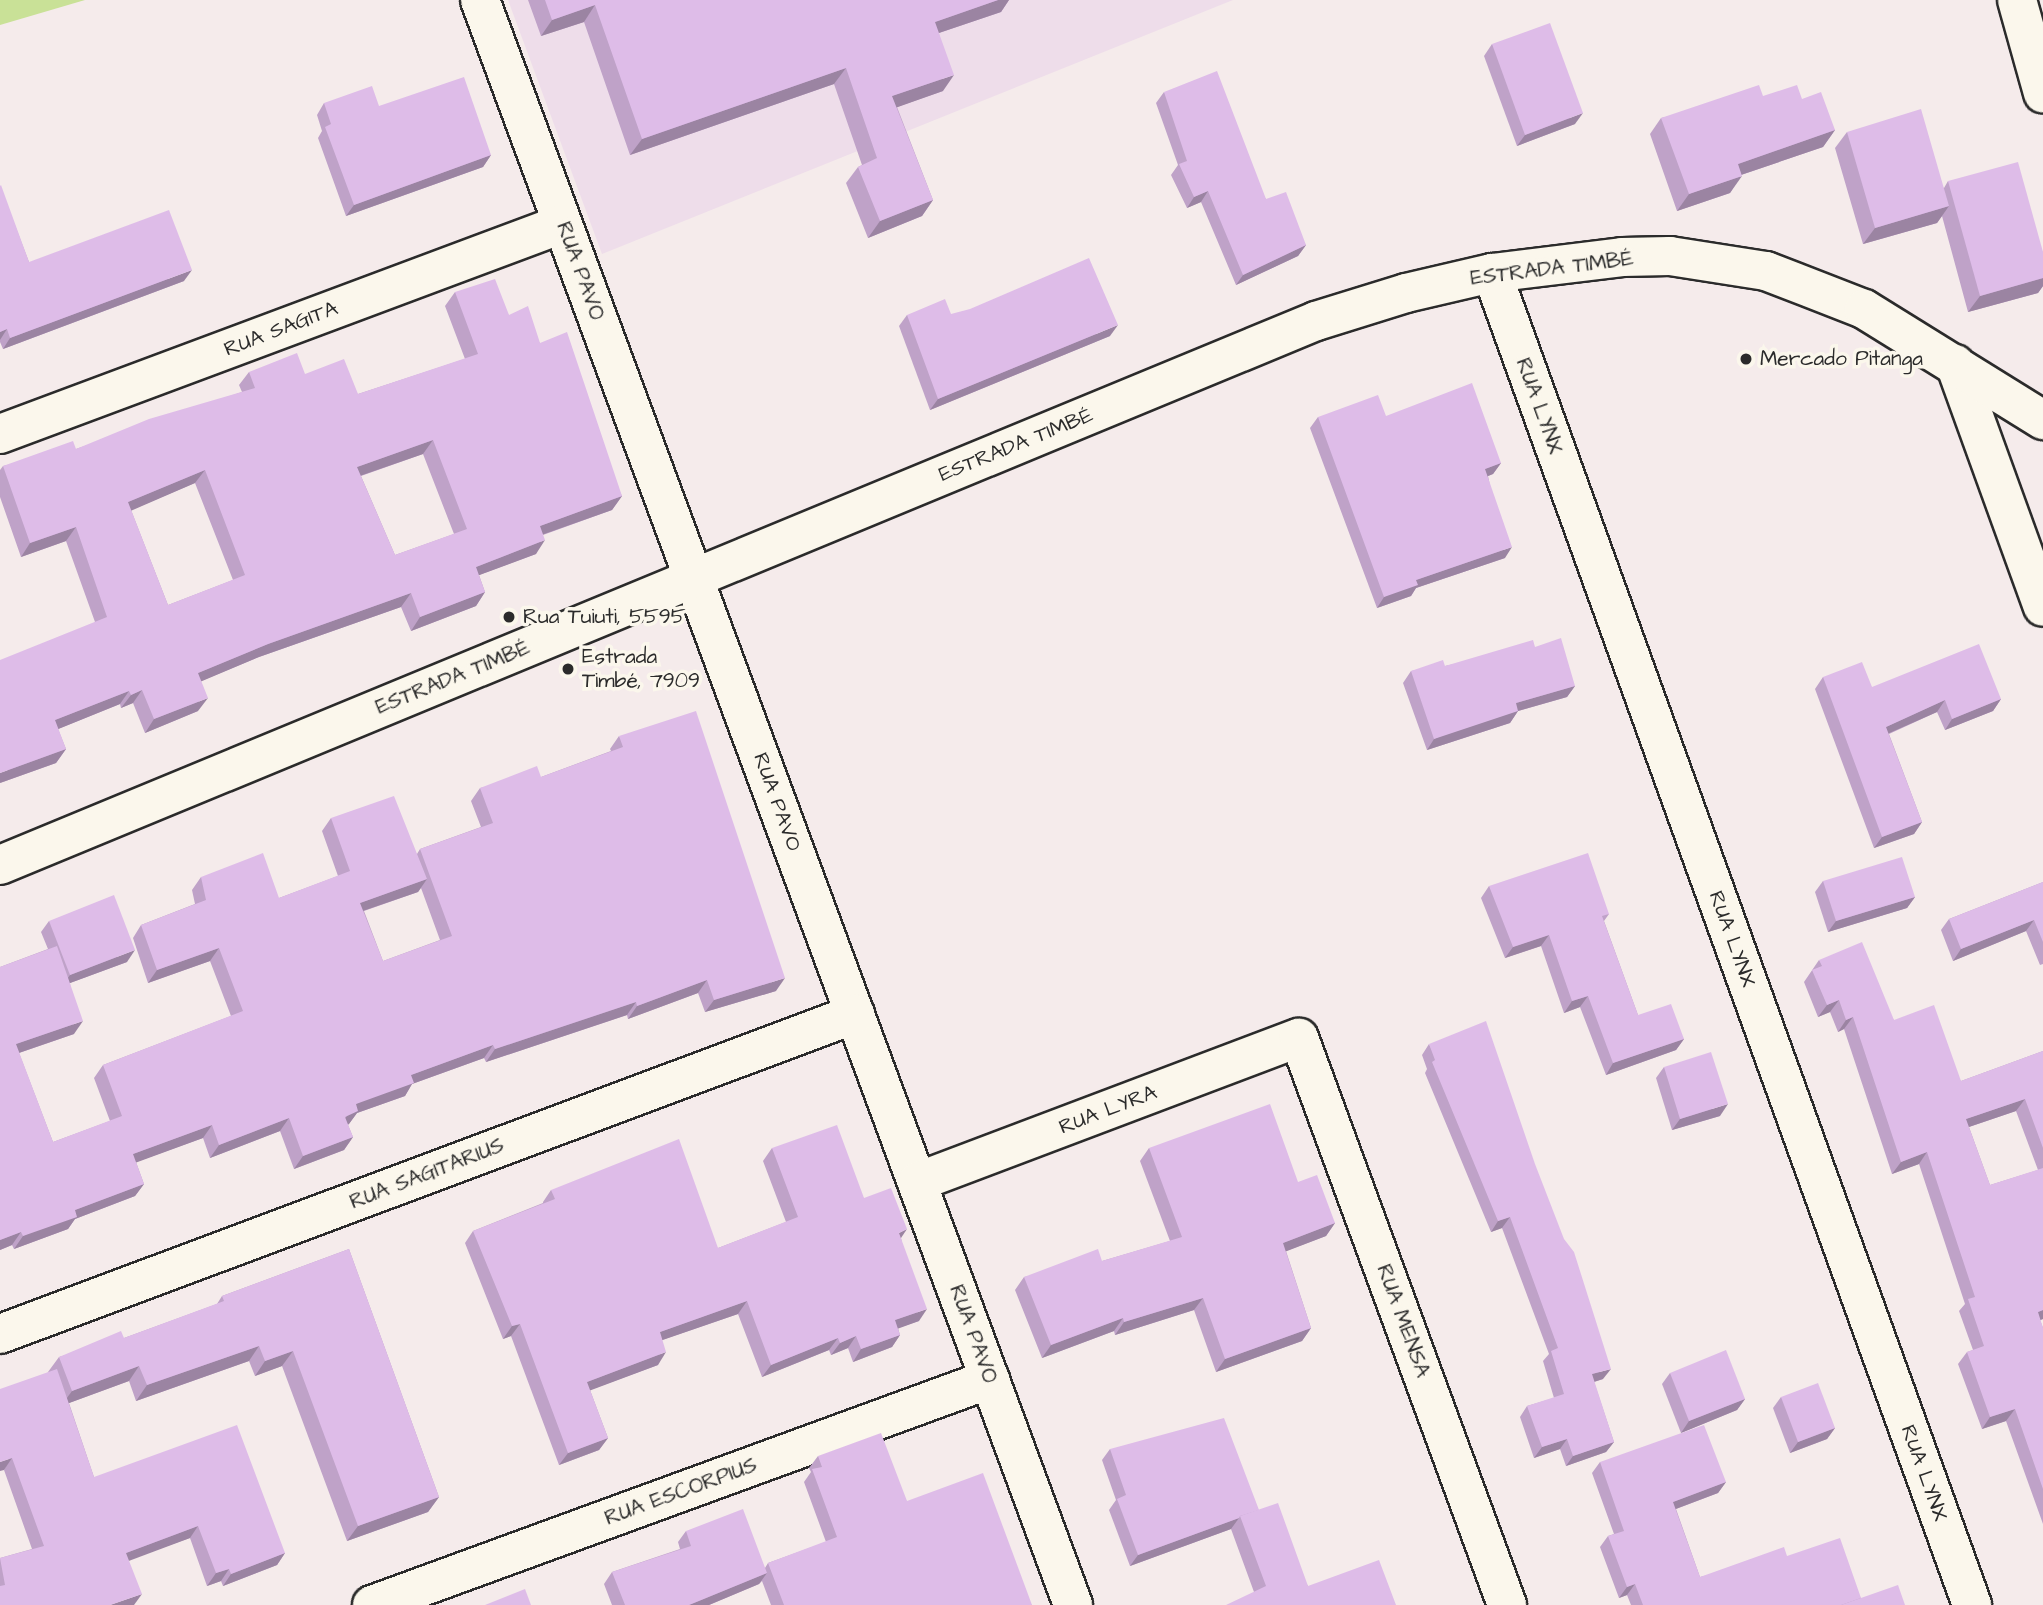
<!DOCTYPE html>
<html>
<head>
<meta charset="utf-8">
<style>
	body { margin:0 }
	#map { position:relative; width:2043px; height:1605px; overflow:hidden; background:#f5ebeb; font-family:"Architects Daughter",sans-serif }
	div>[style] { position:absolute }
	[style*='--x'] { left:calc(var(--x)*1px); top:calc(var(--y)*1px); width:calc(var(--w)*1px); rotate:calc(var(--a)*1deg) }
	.built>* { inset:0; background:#eeddea }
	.green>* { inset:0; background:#c9e197 }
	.roads { filter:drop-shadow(2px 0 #2b2b2b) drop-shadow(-2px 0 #2b2b2b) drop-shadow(0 2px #2b2b2b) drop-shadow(0 -2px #2b2b2b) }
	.minor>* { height:38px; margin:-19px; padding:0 19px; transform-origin:19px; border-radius:19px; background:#fbf7ec }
	.wall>* { inset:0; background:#bfa2c8 }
	.shaded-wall>* { inset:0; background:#9b84a2 }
	.building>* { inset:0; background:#debce8 }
	.dots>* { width:19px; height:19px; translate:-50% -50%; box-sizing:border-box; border:4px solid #fbf7ec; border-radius:50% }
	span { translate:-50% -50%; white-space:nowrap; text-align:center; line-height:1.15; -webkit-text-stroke:7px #fbf7ec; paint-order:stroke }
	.street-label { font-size:21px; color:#2b2b2b }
	.poi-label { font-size:21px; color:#2b2b2b }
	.left { translate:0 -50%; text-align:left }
</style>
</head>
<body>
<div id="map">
	<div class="built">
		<div style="clip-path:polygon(508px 0,1233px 0,602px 254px)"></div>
	</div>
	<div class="green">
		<div style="clip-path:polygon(0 0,85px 0,0 25px)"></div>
	</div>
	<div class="roads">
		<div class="minor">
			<div style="--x:480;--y:0;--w:1711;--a:69.72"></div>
			<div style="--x:2017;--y:0;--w:97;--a:74.4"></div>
			<div style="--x:1492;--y:273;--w:1416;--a:70.18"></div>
			<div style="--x:1955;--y:364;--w:258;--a:70.1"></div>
			<div style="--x:0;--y:434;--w:600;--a:-20.49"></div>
			<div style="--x:0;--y:865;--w:1424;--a:-22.46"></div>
			<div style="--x:1316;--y:321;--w:94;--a:-17.3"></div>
			<div style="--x:1406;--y:293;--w:88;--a:-13.1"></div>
			<div style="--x:1492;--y:273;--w:131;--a:-7"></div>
			<div style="--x:1622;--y:257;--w:48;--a:-1.2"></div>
			<div style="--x:1670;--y:256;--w:97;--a:8.9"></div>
			<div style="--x:1766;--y:271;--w:105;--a:21.2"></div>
			<div style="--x:1864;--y:309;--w:211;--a:31.8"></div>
			<div style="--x:917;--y:1182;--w:408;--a:-20.7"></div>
			<div style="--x:1299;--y:1038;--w:604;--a:69.85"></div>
			<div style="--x:0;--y:1334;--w:913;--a:-20.52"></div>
			<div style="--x:372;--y:1605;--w:658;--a:-20.09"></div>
		</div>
	</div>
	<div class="wall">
		<div style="clip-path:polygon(528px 0,1009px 0,1001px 12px,939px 33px,943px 91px,897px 107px,933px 200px,922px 216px,868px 238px,846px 183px,858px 167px,862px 165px,834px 84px,630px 155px,584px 22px,541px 36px)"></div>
		<div style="clip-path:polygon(1492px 44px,1575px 124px,1517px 146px,1484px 56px)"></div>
		<div style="clip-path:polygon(1164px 92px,1266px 199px,1306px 245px,1298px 256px,1236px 285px,1201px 202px,1187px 208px,1171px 175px,1178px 165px,1156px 103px)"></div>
		<div style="clip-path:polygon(1763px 96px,1802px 99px,1835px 130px,1823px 147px,1741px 175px,1730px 193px,1677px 211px,1650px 134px,1661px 118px)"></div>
		<div style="clip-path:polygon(324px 103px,491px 155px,483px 167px,346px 216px,318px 138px,322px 131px,317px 115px)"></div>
		<div style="clip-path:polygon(1847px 132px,1944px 188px,1948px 181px,2043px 252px,2043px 286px,2038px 293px,1968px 312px,1942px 216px,1937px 223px,1863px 244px,1835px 148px)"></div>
		<div style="clip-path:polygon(0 186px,29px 262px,184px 281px,3px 349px,0 342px)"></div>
		<div style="clip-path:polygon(evenodd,455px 292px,509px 315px,540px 343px,622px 496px,612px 510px,543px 535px,536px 554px,479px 575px,485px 592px,476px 606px,411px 631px,401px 607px,259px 657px,201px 681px,198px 711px,145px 733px,133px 703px,121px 708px,120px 704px,58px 729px,66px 749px,56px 763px,0 783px,95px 622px,66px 541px,21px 557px,0 497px,0 470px,3px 466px,76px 449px,242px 392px,239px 385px,249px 372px,305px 374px,358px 394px,465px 359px,445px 306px,455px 292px,423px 454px,454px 534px,395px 555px,361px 476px,423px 454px,455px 292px,195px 483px,233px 580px,168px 605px,131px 510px,195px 483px)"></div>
		<div style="clip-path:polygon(951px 314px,1110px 336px,930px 410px,899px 326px,907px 315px)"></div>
		<div style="clip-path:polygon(1386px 416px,1501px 463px,1493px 474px,1488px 476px,1505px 558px,1416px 588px,1411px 596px,1377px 608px,1310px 428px,1318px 417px)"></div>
		<div style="clip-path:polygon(1535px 647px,1575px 686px,1567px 697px,1518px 711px,1510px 723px,1427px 750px,1403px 683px,1411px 671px,1445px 666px)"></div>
		<div style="clip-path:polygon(1823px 677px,1872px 687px,2001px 699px,1993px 711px,1945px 730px,1937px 712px,1889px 734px,1922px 822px,1914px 834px,1874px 848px,1815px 689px)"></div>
		<div style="clip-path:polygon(evenodd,619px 736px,776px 991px,705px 1012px,698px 993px,628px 1019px,627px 1015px,486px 1062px,484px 1058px,412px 1084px,405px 1096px,357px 1113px,348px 1125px,353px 1137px,344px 1150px,294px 1169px,280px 1131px,210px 1158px,203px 1138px,136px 1162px,144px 1184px,135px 1196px,75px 1219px,68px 1229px,14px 1249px,12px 1245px,0 1250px,0 967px,48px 949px,41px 932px,49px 921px,127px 962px,70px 983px,74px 1034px,19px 1053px,53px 1142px,110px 1121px,94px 1078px,103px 1065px,231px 1016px,210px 961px,148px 983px,133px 938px,141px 925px,195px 904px,192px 890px,201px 877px,279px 898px,338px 876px,322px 831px,331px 818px,417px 854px,420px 849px,481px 827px,471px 801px,480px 788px,541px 777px,611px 751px,610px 749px,619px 736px,421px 888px,440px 940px,383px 961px,364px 911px,418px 892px,421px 888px)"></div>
		<div style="clip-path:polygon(1823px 881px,1915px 897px,1907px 908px,1828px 932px,1815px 892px)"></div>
		<div style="clip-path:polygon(2043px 882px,2043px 964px,2040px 965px,2026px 931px,1953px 961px,1941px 930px,1949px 919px)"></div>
		<div style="clip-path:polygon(1489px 886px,1609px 914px,1604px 921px,1638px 1015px,1684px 1039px,1676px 1050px,1606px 1075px,1580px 1007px,1564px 1013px,1541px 946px,1505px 958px,1481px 898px)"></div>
		<div style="clip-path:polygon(evenodd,1819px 960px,1894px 1020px,1961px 1081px,2043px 1051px,2043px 1319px,2040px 1320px,2043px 1328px,2043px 1524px,2006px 1421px,1982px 1429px,1958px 1364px,1967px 1352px,1973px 1350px,1959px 1311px,1965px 1304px,1919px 1164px,1892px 1174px,1844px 1029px,1838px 1032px,1830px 1012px,1818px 1017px,1804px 982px,1819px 960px,2016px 1111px,2038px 1170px,1990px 1185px,1969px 1127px,2016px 1111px)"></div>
		<div style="clip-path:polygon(1429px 1044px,1603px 1379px,1594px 1382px,1614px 1442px,1606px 1452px,1566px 1466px,1560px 1449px,1534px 1458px,1520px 1417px,1527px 1406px,1554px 1398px,1543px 1361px,1549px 1354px,1502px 1228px,1491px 1232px,1425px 1073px,1427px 1069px,1422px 1055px)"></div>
		<div style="clip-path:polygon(1664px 1067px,1720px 1116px,1672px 1130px,1656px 1078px)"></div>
		<div style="clip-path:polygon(772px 1148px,864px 1198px,901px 1238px,919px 1321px,898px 1328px,900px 1335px,892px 1347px,853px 1362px,848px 1348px,831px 1355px,829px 1350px,762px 1377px,738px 1314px,662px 1340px,658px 1365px,590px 1390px,608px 1438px,599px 1450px,559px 1465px,511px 1336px,503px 1339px,465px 1243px,473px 1231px,543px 1203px,543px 1202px,551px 1190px,718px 1248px,786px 1222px,763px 1161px)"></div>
		<div style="clip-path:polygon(1149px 1148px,1298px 1182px,1335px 1223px,1326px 1236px,1286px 1251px,1311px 1328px,1302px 1341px,1216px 1372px,1194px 1310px,1115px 1335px,1114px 1331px,1042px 1358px,1015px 1290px,1024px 1277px,1102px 1261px,1170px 1241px,1140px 1161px)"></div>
		<div style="clip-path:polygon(349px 1249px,439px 1497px,428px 1512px,347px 1541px,282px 1366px,255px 1376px,249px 1361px,136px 1401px,129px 1381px,69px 1403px,94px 1477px,285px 1553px,277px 1565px,223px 1586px,221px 1581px,207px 1586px,190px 1538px,0 1605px,0 1558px,32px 1549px,4px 1470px,48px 1372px,59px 1357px,124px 1338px,217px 1304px,222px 1296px)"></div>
		<div style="clip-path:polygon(1670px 1373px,1745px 1399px,1737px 1410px,1681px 1433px,1662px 1384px)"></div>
		<div style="clip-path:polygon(1781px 1397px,1835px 1428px,1827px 1439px,1790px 1453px,1773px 1408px)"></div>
		<div style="clip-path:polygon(1110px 1449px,1259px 1510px,1308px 1586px,1396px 1605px,1254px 1592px,1231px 1529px,1130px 1566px,1109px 1510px,1116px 1500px,1102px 1460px)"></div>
		<div style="clip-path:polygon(818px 1456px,907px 1501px,1032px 1605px,771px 1605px,762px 1581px,759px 1584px,709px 1605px,612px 1605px,604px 1584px,612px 1572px,680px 1549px,678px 1542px,686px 1531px,765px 1568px,768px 1563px,826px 1542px,804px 1482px,811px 1472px,809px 1468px)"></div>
		<div style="clip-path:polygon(1600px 1462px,1726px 1482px,1718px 1493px,1676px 1509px,1700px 1577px,1787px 1556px,1861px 1598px,1905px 1605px,1631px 1605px,1627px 1595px,1619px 1598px,1600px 1547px,1608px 1536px,1614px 1534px,1592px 1473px)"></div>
	</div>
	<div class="shaded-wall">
		<div style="clip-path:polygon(998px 0,1009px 0,1001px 12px,924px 38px,935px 22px)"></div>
		<div style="clip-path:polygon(595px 5px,584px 22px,541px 36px,552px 20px)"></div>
		<div style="clip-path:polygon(846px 68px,834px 84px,630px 155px,642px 139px)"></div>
		<div style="clip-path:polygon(954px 75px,943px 91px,881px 113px,892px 96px)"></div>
		<div style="clip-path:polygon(1583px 113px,1575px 124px,1517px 146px,1525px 135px)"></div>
		<div style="clip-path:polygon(1835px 130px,1823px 147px,1726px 180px,1738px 164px)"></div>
		<div style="clip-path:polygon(491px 155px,483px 167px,346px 216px,354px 205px)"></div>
		<div style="clip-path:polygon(1742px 176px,1730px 193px,1677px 211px,1689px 194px)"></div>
		<div style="clip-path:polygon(1208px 191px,1201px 202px,1187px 208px,1194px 197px)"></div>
		<div style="clip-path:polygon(933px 200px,922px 216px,868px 238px,880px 221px)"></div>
		<div style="clip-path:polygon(1949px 206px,1937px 223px,1863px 244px,1875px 228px)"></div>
		<div style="clip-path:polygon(1306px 245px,1298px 256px,1236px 285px,1243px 275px)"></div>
		<div style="clip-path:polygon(192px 270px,184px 281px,3px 349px,10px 338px)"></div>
		<div style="clip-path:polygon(2043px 278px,2043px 286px,2038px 293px,1968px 312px,1980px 296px)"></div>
		<div style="clip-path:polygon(1118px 325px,1110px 336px,930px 410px,938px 399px)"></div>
		<div style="clip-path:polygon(7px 329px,0 340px,0 332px)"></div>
		<div style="clip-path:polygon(433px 440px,423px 454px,348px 480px,357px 467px)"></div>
		<div style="clip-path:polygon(1501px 463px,1493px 474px,1478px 480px,1485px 469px)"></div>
		<div style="clip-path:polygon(205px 470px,195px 483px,119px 516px,128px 502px)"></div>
		<div style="clip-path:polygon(622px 496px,612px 510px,530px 539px,540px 526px)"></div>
		<div style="clip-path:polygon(76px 527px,66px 541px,21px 557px,30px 543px)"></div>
		<div style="clip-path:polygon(545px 540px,536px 554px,466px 580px,476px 567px)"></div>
		<div style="clip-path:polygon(1512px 547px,1505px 558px,1416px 588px,1411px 596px,1377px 608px,1384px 597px,1416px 580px)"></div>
		<div style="clip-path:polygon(485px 592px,476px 606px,411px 631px,420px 617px)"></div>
		<div style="clip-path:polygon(411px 593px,401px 607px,259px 657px,188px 687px,198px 673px,268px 644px)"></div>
		<div style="clip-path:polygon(1575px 686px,1567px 697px,1518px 711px,1510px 723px,1427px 750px,1434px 739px,1516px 703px)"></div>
		<div style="clip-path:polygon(142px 690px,133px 703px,121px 708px,131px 695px)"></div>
		<div style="clip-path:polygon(129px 691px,120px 704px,46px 734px,55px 720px)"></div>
		<div style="clip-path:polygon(208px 698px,198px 711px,145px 733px,154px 719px)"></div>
		<div style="clip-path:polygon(2001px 699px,1993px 711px,1945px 730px,1952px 719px)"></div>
		<div style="clip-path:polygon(1945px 700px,1937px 712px,1878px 738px,1886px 727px)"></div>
		<div style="clip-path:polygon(66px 749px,56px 763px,0 783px,0 773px)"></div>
		<div style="clip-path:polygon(1922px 822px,1914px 834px,1874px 848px,1882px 837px)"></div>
		<div style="clip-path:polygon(427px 879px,418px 892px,351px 915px,360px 903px)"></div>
		<div style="clip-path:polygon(1915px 897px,1907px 908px,1828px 932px,1836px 921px)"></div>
		<div style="clip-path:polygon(2034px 920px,2026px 931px,1953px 961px,1961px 949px)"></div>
		<div style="clip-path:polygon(1549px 935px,1541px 946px,1505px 958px,1513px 947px)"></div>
		<div style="clip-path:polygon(219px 948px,210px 961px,148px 983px,157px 970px)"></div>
		<div style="clip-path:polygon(135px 950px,127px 962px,62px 986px,70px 975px)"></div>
		<div style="clip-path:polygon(785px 978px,776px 991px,705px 1012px,714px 1000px)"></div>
		<div style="clip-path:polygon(707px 980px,698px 993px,628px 1019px,637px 1006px)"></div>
		<div style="clip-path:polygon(1588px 996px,1580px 1007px,1564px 1013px,1572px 1001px)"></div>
		<div style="clip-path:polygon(1839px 1000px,1830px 1012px,1818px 1017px,1827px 1005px)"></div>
		<div style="clip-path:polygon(636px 1002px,627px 1015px,486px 1062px,495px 1049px)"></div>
		<div style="clip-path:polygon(1853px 1017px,1844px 1029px,1838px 1032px,1846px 1020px)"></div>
		<div style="clip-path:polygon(83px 1021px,74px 1034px,7px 1057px,16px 1044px)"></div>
		<div style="clip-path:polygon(1684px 1039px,1676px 1050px,1606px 1075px,1613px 1063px)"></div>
		<div style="clip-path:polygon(493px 1045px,484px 1058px,412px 1084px,405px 1096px,357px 1113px,349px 1124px,336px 1130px,356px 1104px,411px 1075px)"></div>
		<div style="clip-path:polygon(2025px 1099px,2016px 1111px,1957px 1131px,1966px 1119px)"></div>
		<div style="clip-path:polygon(1728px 1104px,1720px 1116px,1672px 1130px,1680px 1119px)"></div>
		<div style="clip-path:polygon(289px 1118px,280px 1131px,210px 1158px,219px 1145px)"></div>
		<div style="clip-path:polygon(212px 1125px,203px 1138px,124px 1167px,133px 1154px)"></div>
		<div style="clip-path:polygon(353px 1137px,344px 1150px,294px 1169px,303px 1156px)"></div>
		<div style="clip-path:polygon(1927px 1152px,1919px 1164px,1892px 1174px,1901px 1162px)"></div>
		<div style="clip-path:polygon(144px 1184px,135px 1196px,75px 1219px,68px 1229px,14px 1249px,23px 1236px,75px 1210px)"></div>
		<div style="clip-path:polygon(1510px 1217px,1502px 1228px,1491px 1232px,1498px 1221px)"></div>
		<div style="clip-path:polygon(1335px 1223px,1326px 1236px,1274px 1256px,1283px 1243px)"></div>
		<div style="clip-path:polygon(907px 1229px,899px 1241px,899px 1233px)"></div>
		<div style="clip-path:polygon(21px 1232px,12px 1245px,0 1250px,0 1240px)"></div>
		<div style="clip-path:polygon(1203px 1298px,1194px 1310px,1115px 1335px,1124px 1322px)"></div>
		<div style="clip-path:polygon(747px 1301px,738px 1314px,651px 1344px,660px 1332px)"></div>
		<div style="clip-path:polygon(927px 1309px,919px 1321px,886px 1333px,895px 1320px)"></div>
		<div style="clip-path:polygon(2043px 1310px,2043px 1319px,2029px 1324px,2038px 1312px)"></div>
		<div style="clip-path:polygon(1123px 1318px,1114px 1331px,1042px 1358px,1051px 1345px)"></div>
		<div style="clip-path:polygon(520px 1324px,511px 1336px,503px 1339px,512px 1326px)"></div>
		<div style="clip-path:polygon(1311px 1328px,1302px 1341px,1216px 1372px,1225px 1359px)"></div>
		<div style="clip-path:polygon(900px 1335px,892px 1347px,853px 1362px,861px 1349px)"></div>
		<div style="clip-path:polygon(856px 1336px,848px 1348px,831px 1355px,840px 1343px)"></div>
		<div style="clip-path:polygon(838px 1338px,829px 1350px,762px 1377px,771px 1365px)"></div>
		<div style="clip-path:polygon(259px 1346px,249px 1361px,136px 1401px,147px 1385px)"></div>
		<div style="clip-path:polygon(293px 1351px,282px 1366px,255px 1376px,265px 1361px)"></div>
		<div style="clip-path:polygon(666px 1352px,658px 1365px,578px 1395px,587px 1382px)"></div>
		<div style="clip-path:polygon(139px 1366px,129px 1381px,61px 1406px,72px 1391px)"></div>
		<div style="clip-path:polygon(1611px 1369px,1603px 1379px,1584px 1385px,1592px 1374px)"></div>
		<div style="clip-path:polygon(1745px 1399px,1737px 1410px,1681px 1433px,1689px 1421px)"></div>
		<div style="clip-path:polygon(2015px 1409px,2006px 1421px,1982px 1429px,1990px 1417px)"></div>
		<div style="clip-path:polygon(1835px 1428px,1827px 1439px,1790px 1453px,1798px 1442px)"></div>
		<div style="clip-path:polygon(608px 1438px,599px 1450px,559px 1465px,568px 1453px)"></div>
		<div style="clip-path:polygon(1567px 1439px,1560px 1449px,1534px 1458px,1542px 1447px)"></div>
		<div style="clip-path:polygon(1614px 1442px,1606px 1452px,1566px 1466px,1573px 1456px)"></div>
		<div style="clip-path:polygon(12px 1458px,4px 1470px,0 1471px,0 1462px)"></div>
		<div style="clip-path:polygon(1726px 1482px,1718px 1493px,1665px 1513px,1673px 1502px)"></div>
		<div style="clip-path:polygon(439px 1497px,428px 1512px,347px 1541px,358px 1526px)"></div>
		<div style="clip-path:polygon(1239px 1518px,1231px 1529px,1130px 1566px,1138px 1555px)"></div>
		<div style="clip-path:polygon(198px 1526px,190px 1538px,118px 1565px,126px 1553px)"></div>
		<div style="clip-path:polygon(285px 1553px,277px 1565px,223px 1586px,231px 1574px)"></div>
		<div style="clip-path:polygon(229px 1569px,221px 1581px,207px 1586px,216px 1573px)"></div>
		<div style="clip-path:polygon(767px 1573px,759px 1584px,709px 1605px,689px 1605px)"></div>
		<div style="clip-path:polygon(1635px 1584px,1627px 1595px,1619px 1598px,1627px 1587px)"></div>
		<div style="clip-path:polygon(142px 1594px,134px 1605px,110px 1605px)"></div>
	</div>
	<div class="building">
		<div style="clip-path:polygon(545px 0,998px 0,935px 22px,954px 75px,892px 96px,933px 200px,880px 221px,858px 167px,877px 158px,846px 68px,642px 139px,595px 5px,552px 20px)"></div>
		<div style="clip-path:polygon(1550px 23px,1583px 113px,1525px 135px,1492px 44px)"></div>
		<div style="clip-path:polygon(1217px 71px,1266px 199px,1286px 192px,1306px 245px,1243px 275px,1208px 191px,1194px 197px,1179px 164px,1187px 161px,1164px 92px)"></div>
		<div style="clip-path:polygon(464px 77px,491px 155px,354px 205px,325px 127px,331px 124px,324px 103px,372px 86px,379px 106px)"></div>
		<div style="clip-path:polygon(1759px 85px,1763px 96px,1797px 85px,1802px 99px,1821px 92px,1835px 130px,1738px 164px,1742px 176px,1689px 194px,1661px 118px)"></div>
		<div style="clip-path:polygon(1921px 109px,1949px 206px,1875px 228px,1847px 132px)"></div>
		<div style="clip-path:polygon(2018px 162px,2043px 252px,2043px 278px,1980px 296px,1948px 181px)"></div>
		<div style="clip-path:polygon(1px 185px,29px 262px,169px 210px,192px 270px,10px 338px,7px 329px,0 332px,0 186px)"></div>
		<div style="clip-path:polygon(1089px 258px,1118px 325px,938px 399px,907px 315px,945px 299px,951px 314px,970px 309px)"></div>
		<div style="clip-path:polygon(evenodd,495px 279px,509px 315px,528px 306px,540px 343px,567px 332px,622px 496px,540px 526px,545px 540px,476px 567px,485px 592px,420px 617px,411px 593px,268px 644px,198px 673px,208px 698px,154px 719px,142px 690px,131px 695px,129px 691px,55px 720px,66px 749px,0 773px,0 660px,107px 617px,76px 527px,30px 543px,3px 466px,73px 441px,76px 449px,149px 419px,255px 388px,249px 372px,297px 353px,305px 374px,344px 359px,358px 394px,478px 354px,455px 292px,495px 279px,433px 440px,467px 529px,395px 555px,357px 467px,433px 440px,495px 279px,205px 470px,245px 575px,168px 605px,128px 502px,205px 470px)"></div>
		<div style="clip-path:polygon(1472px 383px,1501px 463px,1485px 469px,1512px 547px,1416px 580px,1418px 585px,1384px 597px,1318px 417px,1378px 395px,1386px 416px)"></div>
		<div style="clip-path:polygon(1561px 638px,1575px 686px,1516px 703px,1518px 711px,1434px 739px,1411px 671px,1443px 660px,1445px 666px,1533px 640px,1535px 647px)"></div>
		<div style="clip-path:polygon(1979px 644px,2001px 699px,1952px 719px,1945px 700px,1886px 727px,1922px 822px,1882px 837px,1823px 677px,1862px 662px,1872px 687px)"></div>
		<div style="clip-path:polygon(696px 711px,785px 978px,714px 1000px,707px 980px,637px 1006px,636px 1002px,495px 1049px,493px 1045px,411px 1075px,414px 1083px,356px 1104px,358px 1111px,345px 1117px,353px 1137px,303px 1156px,289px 1118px,219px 1145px,212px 1125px,133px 1154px,144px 1184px,75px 1210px,77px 1217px,23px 1236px,21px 1232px,0 1240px,0 967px,57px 946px,83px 1021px,16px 1044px,53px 1142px,122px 1116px,103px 1065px,243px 1011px,219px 948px,157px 970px,141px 925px,206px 900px,201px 877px,263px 853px,279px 898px,350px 871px,331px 818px,394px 796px,427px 879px,360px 903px,383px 961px,452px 936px,420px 849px,493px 823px,480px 788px,537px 766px,541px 777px,623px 747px,619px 736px)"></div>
		<div style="clip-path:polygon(1588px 853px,1609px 914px,1602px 916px,1638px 1015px,1671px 1004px,1684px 1039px,1613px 1063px,1588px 996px,1572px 1001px,1549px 935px,1513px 947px,1489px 886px)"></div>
		<div style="clip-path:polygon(1902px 857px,1915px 897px,1836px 921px,1823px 881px)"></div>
		<div style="clip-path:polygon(2043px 882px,2043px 942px,2034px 920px,1961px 949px,1949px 919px)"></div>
		<div style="clip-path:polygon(114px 895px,135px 950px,70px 975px,49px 921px)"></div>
		<div style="clip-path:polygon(1862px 942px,1894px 1020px,1934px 1005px,1961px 1081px,2043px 1051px,2043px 1148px,2025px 1099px,1966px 1119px,1990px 1185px,2043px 1168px,2043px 1310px,2038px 1312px,2043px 1328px,2043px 1489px,2015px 1409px,1990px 1417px,1967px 1352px,1984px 1346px,1968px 1299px,1975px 1297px,1927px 1152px,1901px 1162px,1853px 1017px,1846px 1020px,1839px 1000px,1827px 1005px,1812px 970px,1822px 966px,1819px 960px)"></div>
		<div style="clip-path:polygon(1486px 1021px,1535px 1164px,1564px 1239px,1574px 1252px,1611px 1369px,1592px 1374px,1614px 1442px,1573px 1456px,1567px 1439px,1542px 1447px,1527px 1406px,1564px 1394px,1551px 1351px,1558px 1348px,1510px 1217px,1498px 1221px,1432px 1062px,1435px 1060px,1429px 1044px)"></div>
		<div style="clip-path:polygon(1711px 1052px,1728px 1104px,1680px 1119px,1664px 1067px)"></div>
		<div style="clip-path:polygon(1270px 1104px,1298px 1182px,1317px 1175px,1335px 1223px,1283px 1243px,1311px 1328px,1225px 1359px,1203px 1298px,1124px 1322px,1123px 1318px,1051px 1345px,1024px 1277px,1098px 1249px,1102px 1261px,1182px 1237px,1149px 1148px)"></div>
		<div style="clip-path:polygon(837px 1125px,864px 1198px,891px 1188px,907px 1229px,899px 1233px,927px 1309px,895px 1320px,900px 1335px,861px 1349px,856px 1336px,840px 1343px,838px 1338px,771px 1365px,747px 1301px,660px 1332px,666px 1352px,587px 1382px,608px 1438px,568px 1453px,520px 1324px,512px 1326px,473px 1231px,555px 1199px,551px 1190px,679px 1139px,718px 1248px,798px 1217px,772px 1148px)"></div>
		<div style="clip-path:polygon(349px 1249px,439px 1497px,358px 1526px,293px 1351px,265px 1361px,259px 1346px,147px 1385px,139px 1366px,72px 1391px,59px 1357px,121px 1331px,124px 1338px,224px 1301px,222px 1296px)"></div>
		<div style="clip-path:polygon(1726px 1350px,1745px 1399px,1689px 1421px,1670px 1373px)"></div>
		<div style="clip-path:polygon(57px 1369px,94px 1477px,237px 1425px,285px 1553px,231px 1574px,229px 1569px,216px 1573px,198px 1526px,126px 1553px,142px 1594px,110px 1605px,0 1605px,0 1586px,5px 1585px,0 1558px,44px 1546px,12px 1458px,0 1462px,0 1389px)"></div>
		<div style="clip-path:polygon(1818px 1383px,1835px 1428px,1798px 1442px,1781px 1397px)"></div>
		<div style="clip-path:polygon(1224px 1418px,1259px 1510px,1240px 1516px,1239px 1518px,1138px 1555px,1117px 1499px,1126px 1495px,1110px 1449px)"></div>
		<div style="clip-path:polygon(1704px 1425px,1726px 1482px,1673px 1502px,1700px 1577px,1784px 1547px,1787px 1556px,1840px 1538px,1861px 1598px,1841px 1605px,1643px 1605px,1635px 1584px,1627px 1587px,1608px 1536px,1624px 1531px,1600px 1462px)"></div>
		<div style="clip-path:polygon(881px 1433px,907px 1501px,983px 1473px,1032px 1605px,784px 1605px,768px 1563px,837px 1537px,812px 1469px,822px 1467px,818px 1456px)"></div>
		<div style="clip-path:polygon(1278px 1503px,1308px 1586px,1379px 1560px,1396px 1605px,1226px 1605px,1266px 1586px,1240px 1516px)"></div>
		<div style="clip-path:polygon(743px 1509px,767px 1573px,689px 1605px,625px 1605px,612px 1572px,691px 1546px,686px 1531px)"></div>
		<div style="clip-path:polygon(1898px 1585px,1905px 1605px,1841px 1605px)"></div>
		<div style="clip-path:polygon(525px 1589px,531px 1605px,485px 1605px)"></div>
	</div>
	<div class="dots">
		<div style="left:1746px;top:359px;background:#2b2b2b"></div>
		<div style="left:509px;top:617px;background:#2b2b2b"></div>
		<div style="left:568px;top:669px;background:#2b2b2b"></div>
	</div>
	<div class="street-label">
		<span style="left:1552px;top:269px;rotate:-7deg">ESTRADA TIMBÉ</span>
		<span style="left:580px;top:271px;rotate:70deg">RUA PAVO</span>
		<span style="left:281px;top:329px;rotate:-21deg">RUA SAGITA</span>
		<span style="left:1539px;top:406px;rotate:70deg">RUA LYNX</span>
		<span style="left:1016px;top:445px;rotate:-22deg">ESTRADA TIMBÉ</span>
		<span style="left:453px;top:678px;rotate:-22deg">ESTRADA TIMBÉ</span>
		<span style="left:777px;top:802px;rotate:70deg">RUA PAVO</span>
		<span style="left:1732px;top:939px;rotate:70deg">RUA LYNX</span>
		<span style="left:1108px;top:1110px;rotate:-21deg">RUA LYRA</span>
		<span style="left:427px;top:1174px;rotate:-21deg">RUA SAGITARIUS</span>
		<span style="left:1403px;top:1321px;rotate:70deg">RUA MENSA</span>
		<span style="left:973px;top:1334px;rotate:70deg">RUA PAVO</span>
		<span style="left:1924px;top:1473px;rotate:70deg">RUA LYNX</span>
		<span style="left:681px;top:1492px;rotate:-20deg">RUA ESCORPIUS</span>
	</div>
	<div class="poi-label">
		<span class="left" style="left:1760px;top:359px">Mercado Pitanga</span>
		<span class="left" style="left:523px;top:617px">Rua Tuiuti, 5595</span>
		<span class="left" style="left:582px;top:669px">Estrada<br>Timbé, 7909</span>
	</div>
</div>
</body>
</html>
